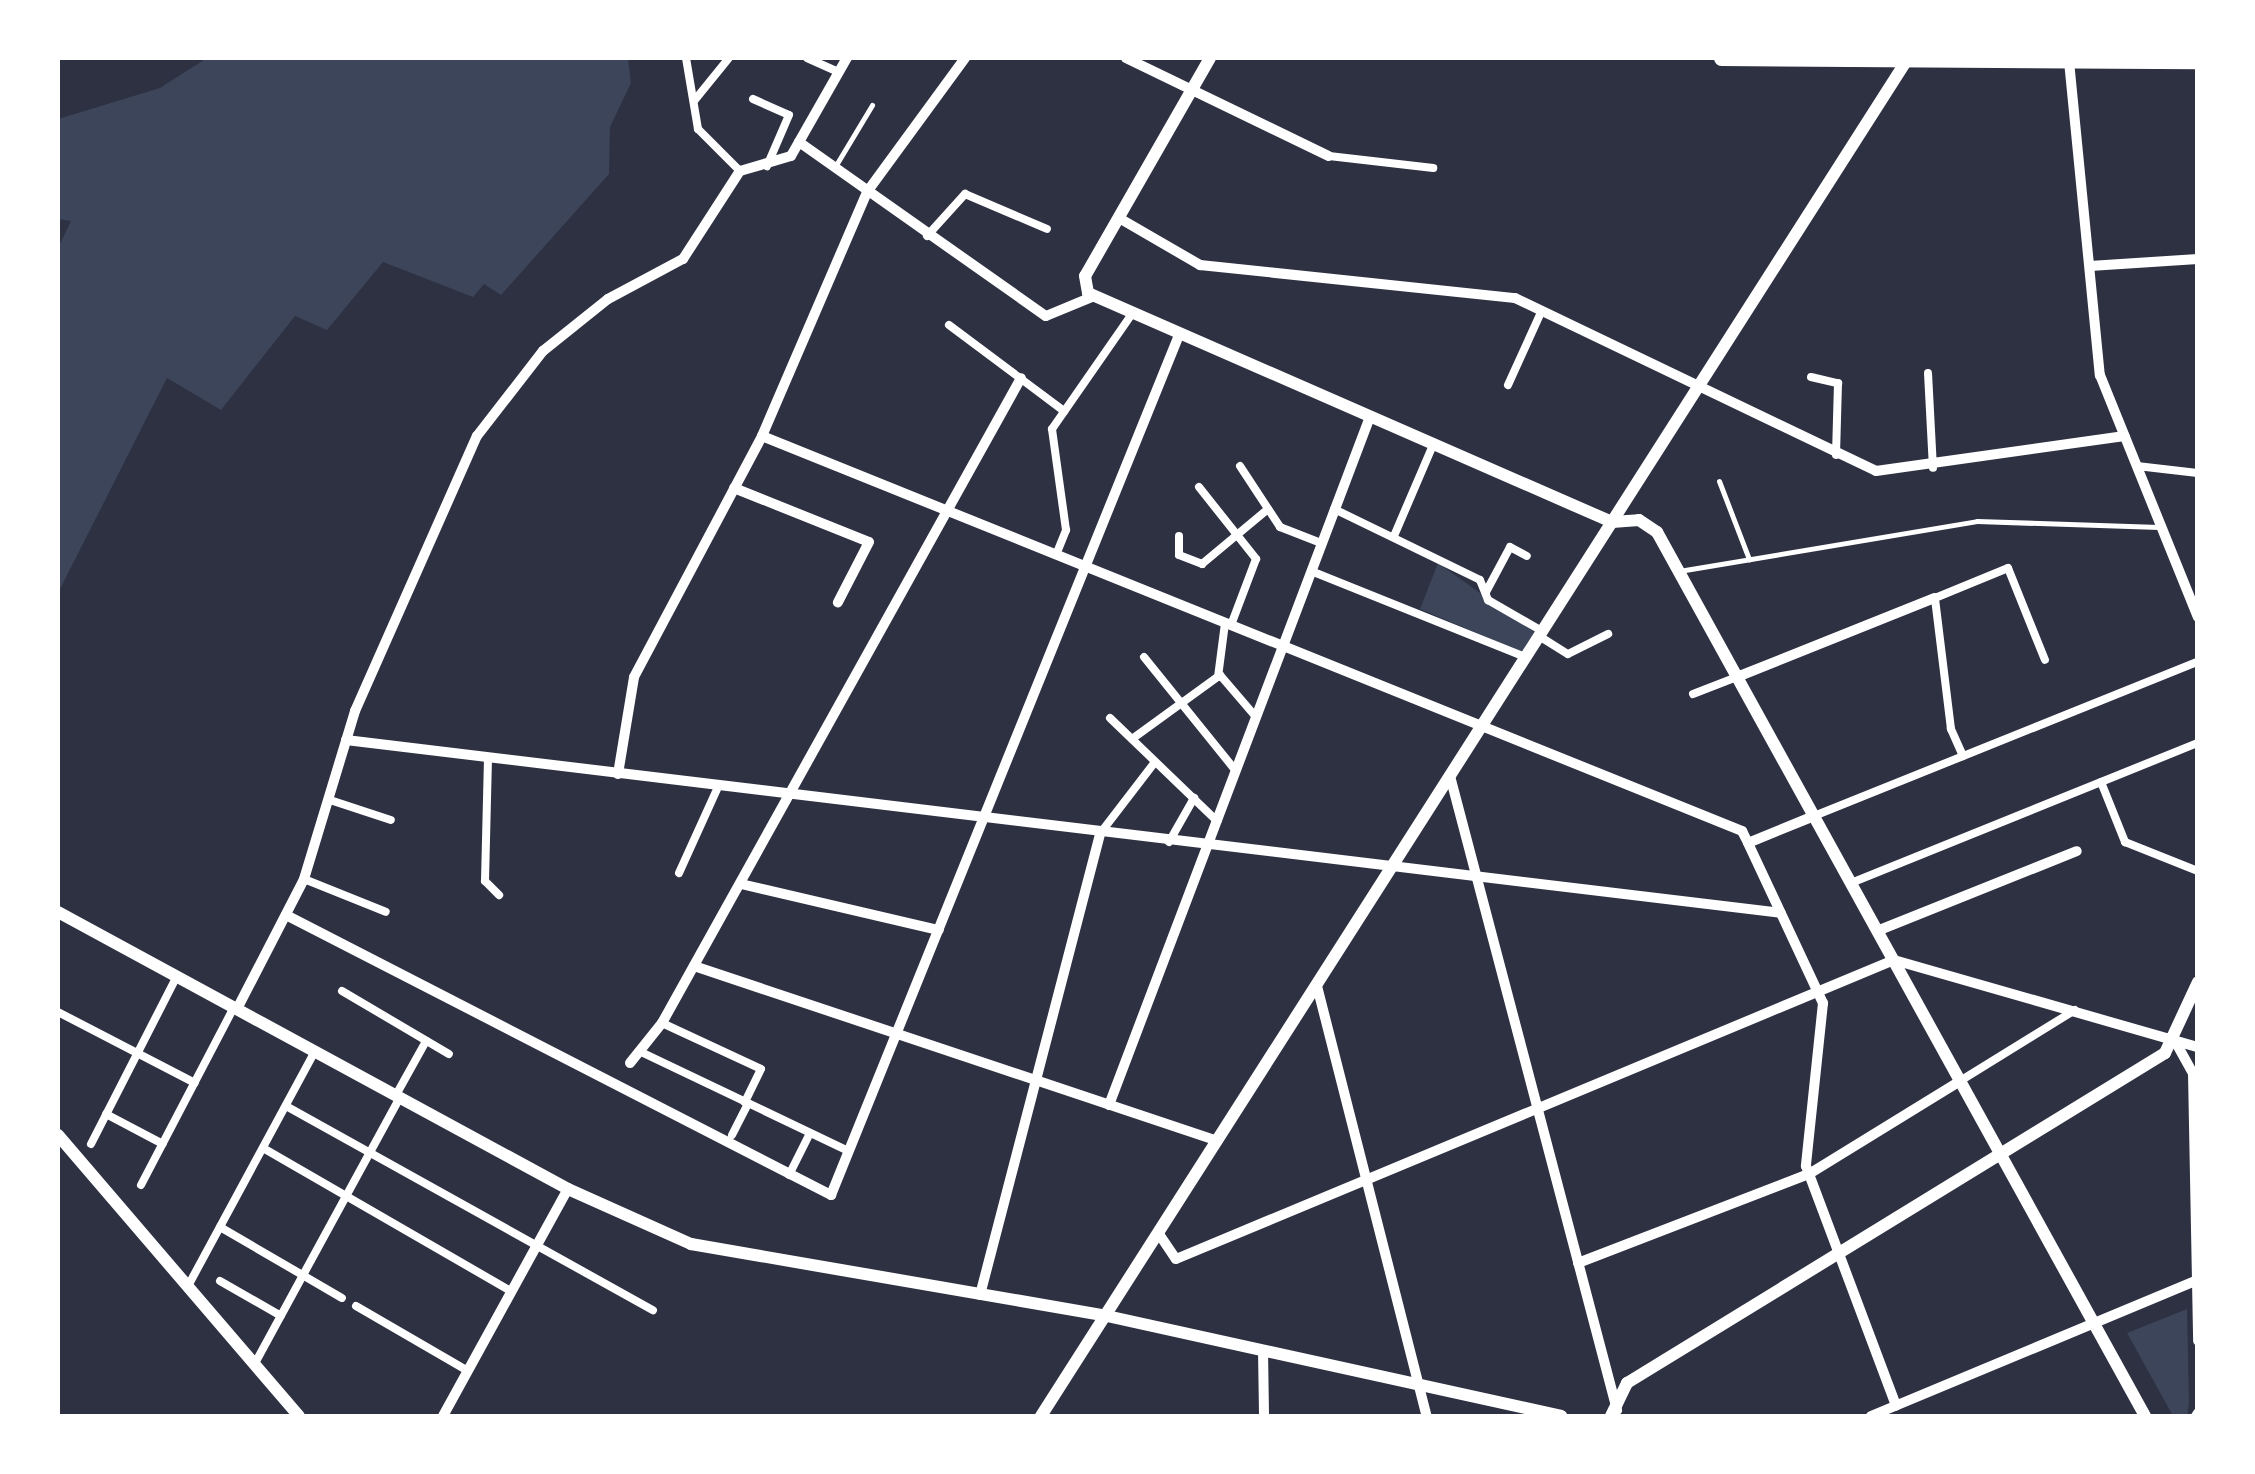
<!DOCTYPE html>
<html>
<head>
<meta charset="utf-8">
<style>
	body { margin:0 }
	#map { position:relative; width:2255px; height:1474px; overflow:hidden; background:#2d3142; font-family:Manrope,sans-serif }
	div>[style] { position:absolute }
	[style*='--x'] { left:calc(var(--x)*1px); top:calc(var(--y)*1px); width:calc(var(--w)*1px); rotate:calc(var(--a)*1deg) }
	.green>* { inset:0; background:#3c4559 }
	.service>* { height:5px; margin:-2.5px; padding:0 2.5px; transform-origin:2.5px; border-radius:2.5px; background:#fff }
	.pedestrian>* { height:8px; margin:-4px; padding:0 4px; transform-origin:4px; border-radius:4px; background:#fff }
	.minor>* { height:10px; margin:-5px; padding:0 5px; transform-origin:5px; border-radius:5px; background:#fff }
	.tertiary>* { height:12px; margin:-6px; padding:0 6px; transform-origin:6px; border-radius:6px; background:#fff }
	.primary>* { height:15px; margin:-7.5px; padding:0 7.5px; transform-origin:7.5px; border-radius:7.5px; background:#fff }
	span { translate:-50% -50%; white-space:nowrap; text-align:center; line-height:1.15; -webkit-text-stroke:9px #fff; paint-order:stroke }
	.frame { position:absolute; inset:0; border:60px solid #fff; pointer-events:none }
</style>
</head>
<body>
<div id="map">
	<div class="green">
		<div style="clip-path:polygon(207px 58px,628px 58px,631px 83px,610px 127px,609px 174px,501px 295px,484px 284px,473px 297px,383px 262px,327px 330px,295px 316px,221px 410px,167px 378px,58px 593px,58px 248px,71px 221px,58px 219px,58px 119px,160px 88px)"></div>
		<div style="clip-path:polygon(1438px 563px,1536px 633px,1524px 653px,1420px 609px)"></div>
		<div style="clip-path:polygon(2187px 1309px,2189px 1403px,2187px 1416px,2173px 1416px,2127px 1333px)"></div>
	</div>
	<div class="service">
		<div style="--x:836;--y:165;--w:70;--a:-59"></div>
		<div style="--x:1719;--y:481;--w:84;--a:69"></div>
		<div style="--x:1679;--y:571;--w:302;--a:-9.5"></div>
		<div style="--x:1977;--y:521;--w:182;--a:1.9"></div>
	</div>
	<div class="pedestrian">
		<div style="--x:686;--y:58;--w:72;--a:80.4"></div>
		<div style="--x:698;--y:129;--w:59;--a:45"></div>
		<div style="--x:807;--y:58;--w:35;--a:24"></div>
		<div style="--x:753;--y:99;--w:39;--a:24"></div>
		<div style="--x:789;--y:115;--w:56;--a:113.3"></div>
		<div style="--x:694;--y:101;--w:55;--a:-50.9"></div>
		<div style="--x:1329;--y:156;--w:105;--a:6.6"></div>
		<div style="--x:927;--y:236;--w:57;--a:-47.9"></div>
		<div style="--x:965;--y:194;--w:89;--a:23.1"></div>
		<div style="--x:949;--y:325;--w:144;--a:36.8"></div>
		<div style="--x:1928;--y:373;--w:95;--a:87"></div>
		<div style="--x:1811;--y:377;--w:28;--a:13"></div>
		<div style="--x:1838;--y:383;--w:72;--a:91.6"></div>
		<div style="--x:1508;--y:385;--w:82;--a:-65.6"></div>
		<div style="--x:1240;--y:466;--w:73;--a:56.7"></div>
		<div style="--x:1280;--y:527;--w:44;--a:21.3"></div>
		<div style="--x:2137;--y:466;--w:61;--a:6.5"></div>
		<div style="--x:1199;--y:487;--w:92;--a:51.6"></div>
		<div style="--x:1256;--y:559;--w:71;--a:110.7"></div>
		<div style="--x:1334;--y:509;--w:162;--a:25.9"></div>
		<div style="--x:1480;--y:580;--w:22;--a:68"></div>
		<div style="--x:1488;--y:600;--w:62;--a:29.9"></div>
		<div style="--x:1179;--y:536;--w:19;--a:90"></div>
		<div style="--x:1179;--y:555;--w:25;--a:21"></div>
		<div style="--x:1202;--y:564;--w:86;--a:-39.8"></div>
		<div style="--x:1394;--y:536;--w:99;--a:-66.8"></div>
		<div style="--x:1056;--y:555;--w:27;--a:-68"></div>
		<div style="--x:1066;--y:530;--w:102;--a:-97.9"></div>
		<div style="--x:1052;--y:429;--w:140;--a:-55.2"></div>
		<div style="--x:1311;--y:571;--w:231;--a:21.9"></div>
		<div style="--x:1486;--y:592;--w:51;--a:-61.9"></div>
		<div style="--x:1510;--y:547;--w:19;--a:28"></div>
		<div style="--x:1539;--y:636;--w:34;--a:32"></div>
		<div style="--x:1568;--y:654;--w:45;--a:-26.6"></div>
		<div style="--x:1144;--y:657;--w:146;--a:51.1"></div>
		<div style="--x:1218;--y:677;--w:54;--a:-82.6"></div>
		<div style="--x:1693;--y:694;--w:47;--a:-21.1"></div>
		<div style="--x:1110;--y:718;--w:149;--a:43.9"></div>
		<div style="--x:1132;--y:739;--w:109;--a:-36"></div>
		<div style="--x:1220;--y:675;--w:55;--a:49.4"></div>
		<div style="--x:1963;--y:756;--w:30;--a:-114"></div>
		<div style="--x:1951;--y:729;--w:132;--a:-97"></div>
		<div style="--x:1935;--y:598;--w:79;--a:-22.3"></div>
		<div style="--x:2008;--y:568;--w:99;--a:68.1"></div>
		<div style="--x:488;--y:758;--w:123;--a:91.4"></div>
		<div style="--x:485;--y:881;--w:20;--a:45"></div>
		<div style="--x:2101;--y:782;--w:65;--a:68.2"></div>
		<div style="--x:2125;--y:842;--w:79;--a:21.7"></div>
		<div style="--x:330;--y:800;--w:64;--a:18.2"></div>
		<div style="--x:1814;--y:816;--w:414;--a:-21.9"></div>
		<div style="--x:1102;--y:831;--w:87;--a:-52.5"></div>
		<div style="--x:1169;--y:842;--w:51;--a:-60.4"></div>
		<div style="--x:679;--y:873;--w:94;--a:-65.6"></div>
		<div style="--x:304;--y:879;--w:88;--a:21.9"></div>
		<div style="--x:1851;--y:883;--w:374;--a:-22"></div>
		<div style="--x:342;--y:991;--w:124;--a:30.5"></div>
		<div style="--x:58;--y:1012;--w:154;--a:27.4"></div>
		<div style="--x:662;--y:1023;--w:109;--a:24.9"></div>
		<div style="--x:761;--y:1069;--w:37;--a:116"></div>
		<div style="--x:641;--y:1052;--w:230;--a:25.5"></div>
		<div style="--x:1960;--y:1081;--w:135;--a:-31.7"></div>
		<div style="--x:396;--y:1095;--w:62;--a:-60.9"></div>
		<div style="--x:286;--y:1106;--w:420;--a:29.1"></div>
		<div style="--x:106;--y:1114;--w:64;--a:27.8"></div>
		<div style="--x:732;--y:1135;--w:35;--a:-63"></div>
		<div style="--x:91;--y:1144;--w:189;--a:-62.9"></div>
		<div style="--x:263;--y:1148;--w:286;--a:30"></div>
		<div style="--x:789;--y:1175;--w:47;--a:-63.4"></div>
		<div style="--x:141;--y:1185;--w:201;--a:-62.4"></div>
		<div style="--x:220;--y:1227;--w:141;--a:30.2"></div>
		<div style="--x:220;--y:1281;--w:70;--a:29.8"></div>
		<div style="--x:188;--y:1286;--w:267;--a:-61.6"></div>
		<div style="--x:356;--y:1306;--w:129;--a:30.1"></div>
		<div style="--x:254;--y:1365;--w:305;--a:-61.4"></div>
	</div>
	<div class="minor">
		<div style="--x:1126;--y:58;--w:225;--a:25.8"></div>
		<div style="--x:2069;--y:61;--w:316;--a:84.4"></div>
		<div style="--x:2100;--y:375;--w:261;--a:68"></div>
		<div style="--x:799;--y:142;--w:302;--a:35.2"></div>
		<div style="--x:1046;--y:316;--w:50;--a:-22.4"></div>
		<div style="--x:1119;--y:218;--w:94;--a:30.1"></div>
		<div style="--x:1200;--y:265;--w:317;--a:6"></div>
		<div style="--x:1515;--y:298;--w:400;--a:25.6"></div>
		<div style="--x:1876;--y:471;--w:251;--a:-8"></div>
		<div style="--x:2090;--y:266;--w:108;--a:-3.7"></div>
		<div style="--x:762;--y:436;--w:1057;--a:21.95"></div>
		<div style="--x:1742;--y:831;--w:13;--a:63"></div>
		<div style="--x:734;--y:488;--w:145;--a:21.8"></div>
		<div style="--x:869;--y:542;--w:68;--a:117.3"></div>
		<div style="--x:1737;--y:677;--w:213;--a:-21.8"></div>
		<div style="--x:346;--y:740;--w:1445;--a:6.87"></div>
		<div style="--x:618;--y:774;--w:98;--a:-80.6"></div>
		<div style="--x:634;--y:677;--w:273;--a:-62"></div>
		<div style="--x:762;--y:436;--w:266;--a:-66.7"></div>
		<div style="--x:867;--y:192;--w:166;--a:-53.8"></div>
		<div style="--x:1450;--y:776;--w:656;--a:75.24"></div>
		<div style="--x:1814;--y:816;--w:71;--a:157.8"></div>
		<div style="--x:1748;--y:843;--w:177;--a:64.9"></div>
		<div style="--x:1823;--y:1003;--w:164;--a:96"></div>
		<div style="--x:1806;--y:1166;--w:256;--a:69.4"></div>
		<div style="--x:741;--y:884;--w:203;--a:13.1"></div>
		<div style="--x:286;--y:915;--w:613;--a:27.19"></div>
		<div style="--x:831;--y:1195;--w:928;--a:-67.97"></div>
		<div style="--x:1877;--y:931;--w:215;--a:-21.8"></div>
		<div style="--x:694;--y:966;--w:552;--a:18.47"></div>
		<div style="--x:1317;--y:986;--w:444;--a:75.7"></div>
		<div style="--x:237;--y:1009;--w:146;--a:-62.7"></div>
		<div style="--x:304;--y:879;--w:176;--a:-73.1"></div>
		<div style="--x:355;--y:711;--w:301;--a:-66.1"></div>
		<div style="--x:477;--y:436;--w:108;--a:-52.2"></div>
		<div style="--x:543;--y:351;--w:83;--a:-38.7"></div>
		<div style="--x:608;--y:299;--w:85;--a:-28.1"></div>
		<div style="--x:683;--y:259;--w:105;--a:-57.1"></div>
		<div style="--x:740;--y:171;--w:53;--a:-16.4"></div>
		<div style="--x:791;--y:156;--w:113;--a:-60.3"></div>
		<div style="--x:2175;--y:1041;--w:37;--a:61"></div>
		<div style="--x:2193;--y:1073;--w:268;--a:88.9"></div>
		<div style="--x:630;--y:1063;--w:51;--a:-51.3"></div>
		<div style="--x:662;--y:1023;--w:738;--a:-60.9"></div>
		<div style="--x:1109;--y:1105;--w:736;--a:-69.23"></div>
		<div style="--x:1159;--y:1234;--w:30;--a:56"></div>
		<div style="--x:1176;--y:1259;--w:778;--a:-22.61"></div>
		<div style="--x:1894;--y:960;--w:316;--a:16"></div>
		<div style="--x:1578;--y:1263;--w:248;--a:-21.1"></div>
		<div style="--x:1809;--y:1174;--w:177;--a:-31.6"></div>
		<div style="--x:980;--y:1295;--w:475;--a:-75.4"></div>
		<div style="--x:1263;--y:1350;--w:66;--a:89.1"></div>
		<div style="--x:443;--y:1416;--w:259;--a:-61.2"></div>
		<div style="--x:1871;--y:1416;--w:354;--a:-22.6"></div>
		<div style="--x:2196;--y:1416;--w:4;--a:-56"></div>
	</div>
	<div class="tertiary">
		<div style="--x:1210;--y:58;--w:251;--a:119.8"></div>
		<div style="--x:1085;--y:276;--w:17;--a:80"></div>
		<div style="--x:1088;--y:293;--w:572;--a:23.61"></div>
		<div style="--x:1612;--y:522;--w:27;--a:-4"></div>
		<div style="--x:1639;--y:520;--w:22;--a:34"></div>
		<div style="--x:1657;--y:532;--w:1010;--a:61.1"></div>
		<div style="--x:58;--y:912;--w:580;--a:28.51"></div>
		<div style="--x:568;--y:1189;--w:135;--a:24.1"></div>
		<div style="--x:691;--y:1244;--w:422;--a:9.8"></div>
		<div style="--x:1107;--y:1316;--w:465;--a:12.4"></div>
		<div style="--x:58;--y:1135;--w:370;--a:49.4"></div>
		<div style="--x:1041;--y:1416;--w:1611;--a:-57.44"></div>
		<div style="--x:1611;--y:1416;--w:37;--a:-64"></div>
		<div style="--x:1627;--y:1383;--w:631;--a:-31.52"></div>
		<div style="--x:2165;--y:1053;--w:78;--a:-65.1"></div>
	</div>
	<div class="primary">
		<div style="--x:1721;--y:58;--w:477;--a:0.4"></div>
	</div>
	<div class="frame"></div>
</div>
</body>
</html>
